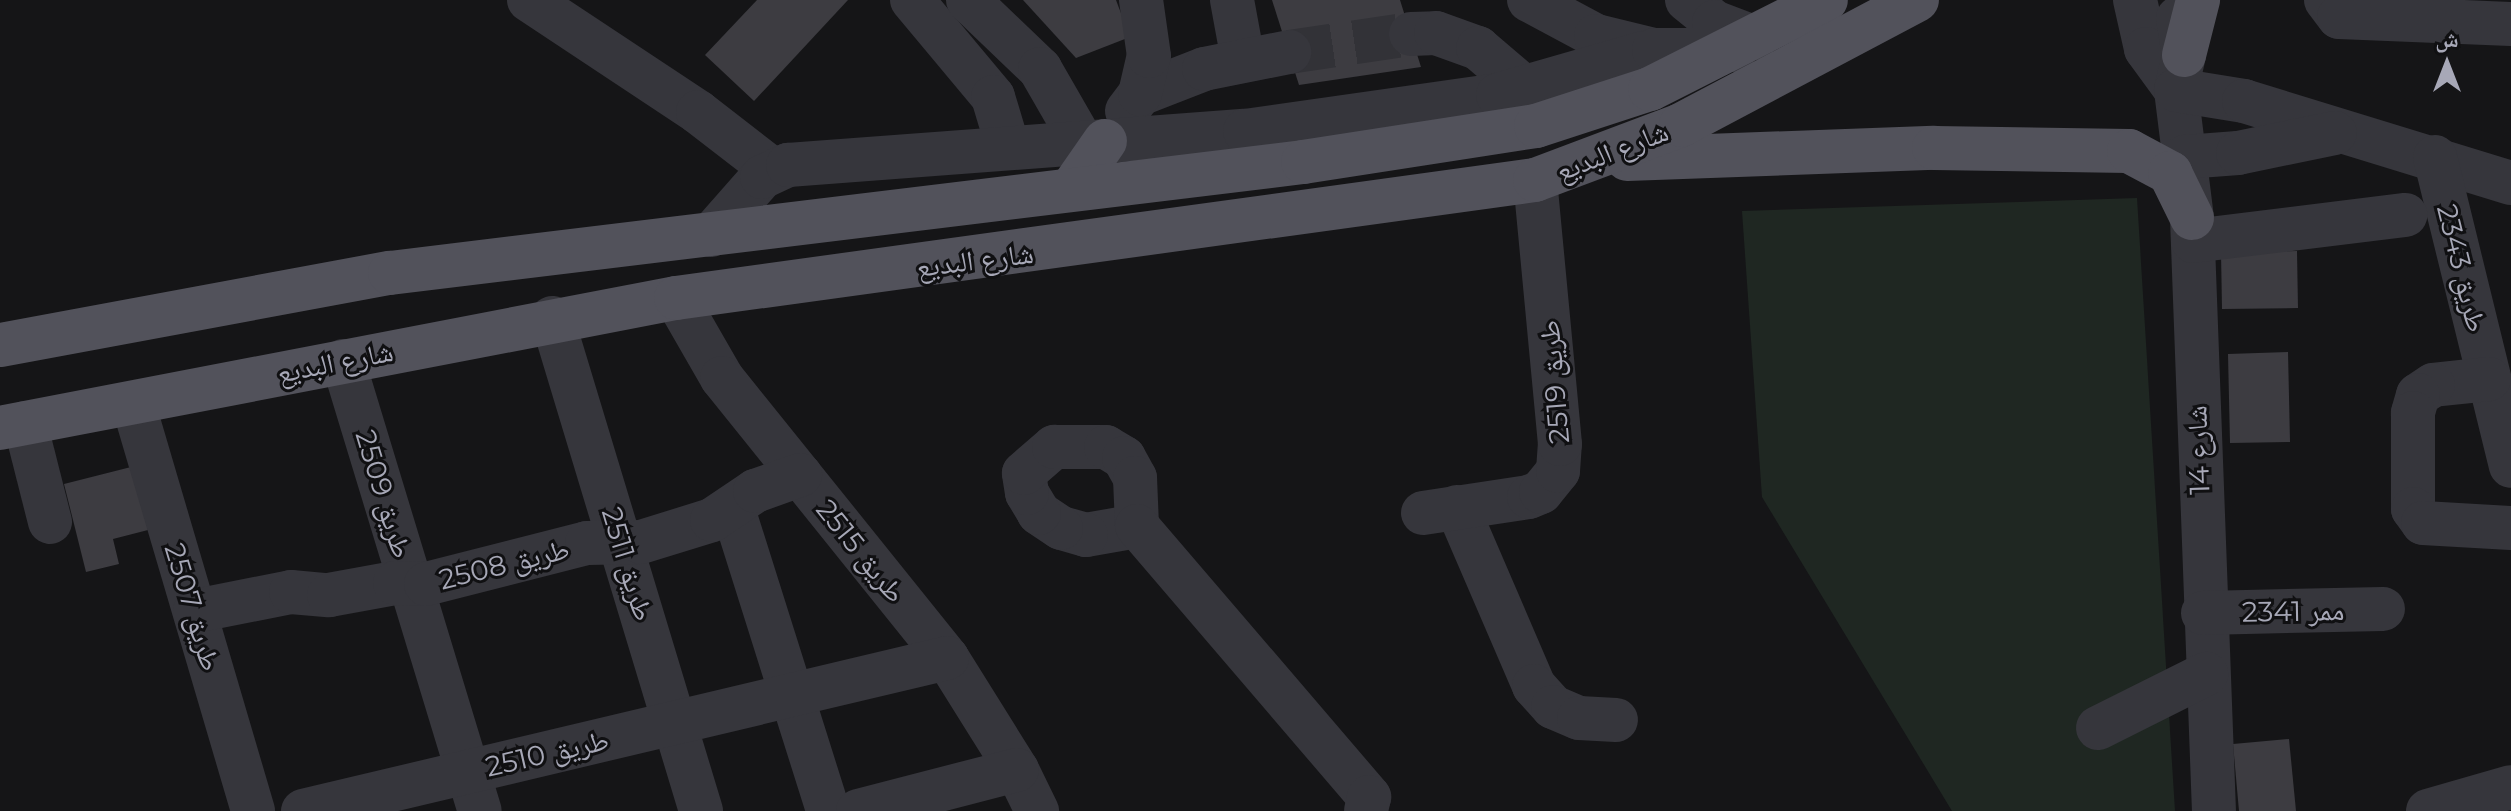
<!DOCTYPE html>
<html>
<head>
<meta charset="utf-8">
<style>
	body { margin:0 }
	#map { position:relative; width:2511px; height:811px; overflow:hidden; background:#151517; font-family:Montserrat,"Noto Naskh Arabic",sans-serif }
	div>[style] { position:absolute }
	[style*='--x'] { left:calc(var(--x)*1px); top:calc(var(--y)*1px); width:calc(var(--w)*1px); rotate:calc(var(--a)*1deg) }
	.green>* { inset:0; background:#1f2722 }
	.building>* { inset:0; background:#3d3c41 }
	.minor-tunnel>* { height:44px; margin-top:-22px; transform-origin:0; background:repeating-linear-gradient(90deg,#323237 0 44px,transparent 0 66px) }
	.minor>* { height:44px; margin:-22px; padding:0 22px; transform-origin:22px; border-radius:22px; background:#36363c }
	.major>* { height:44px; margin:-22px; padding:0 22px; transform-origin:22px; border-radius:22px; background:#52525b }
	span { translate:-50% -50%; white-space:nowrap; text-align:center; line-height:1.15; -webkit-text-stroke:6px #101012; paint-order:stroke }
	.street-label { font-size:28px; color:#a7a8b7 }
	.north { position:absolute; left:2407px; top:24px; width:80px; height:80px; -webkit-text-stroke:6px #101012; paint-order:stroke; rotate:0deg; font-size:22px; font-weight:700; line-height:32px; text-align:center; color:#a7a8b7 }
	.north::after { content:''; display:block; margin:auto; width:28px; height:36px; background:#a7a8b7; clip-path:polygon(50% 0,100% 100%,50% 72%,0 100%) }
</style>
</head>
<body>
<div id="map">
	<div class="green">
		<div style="clip-path:polygon(2137px 198px,2175px 811px,1952px 811px,1762px 497px,1742px 211px)"></div>
	</div>
	<div class="building">
		<div style="clip-path:polygon(757px 0,848px 0,754px 101px,705px 55px)"></div>
		<div style="clip-path:polygon(1023px 0,1116px 0,1130px 37px,1076px 58px)"></div>
		<div style="clip-path:polygon(1272px 0,1400px 0,1421px 67px,1299px 85px)"></div>
		<div style="clip-path:polygon(2297px 251px,2298px 308px,2222px 309px,2221px 252px)"></div>
		<div style="clip-path:polygon(2288px 352px,2290px 442px,2230px 443px,2228px 354px)"></div>
		<div style="clip-path:polygon(131px 467px,148px 530px,113px 539px,119px 564px,86px 572px,64px 484px)"></div>
		<div style="clip-path:polygon(2289px 739px,2296px 811px,2239px 811px,2233px 744px)"></div>
	</div>
	<div class="minor-tunnel">
		<div style="--x:1289;--y:52;--w:123;--a:-8.4"></div>
	</div>
	<div class="minor">
		<div style="--x:529;--y:0;--w:203;--a:33.5"></div>
		<div style="--x:698;--y:112;--w:95;--a:37.7"></div>
		<div style="--x:912;--y:0;--w:126;--a:50.1"></div>
		<div style="--x:993;--y:97;--w:52;--a:73.3"></div>
		<div style="--x:968;--y:0;--w:100;--a:43.8"></div>
		<div style="--x:1040;--y:69;--w:84;--a:60.1"></div>
		<div style="--x:1232;--y:0;--w:61;--a:79.6"></div>
		<div style="--x:1529;--y:0;--w:76;--a:28.2"></div>
		<div style="--x:1596;--y:36;--w:60;--a:13.6"></div>
		<div style="--x:1687;--y:0;--w:35;--a:39"></div>
		<div style="--x:1714;--y:22;--w:45;--a:20.9"></div>
		<div style="--x:2135;--y:0;--w:50;--a:77.3"></div>
		<div style="--x:2146;--y:49;--w:51;--a:53.8"></div>
		<div style="--x:2326;--y:0;--w:21;--a:53"></div>
		<div style="--x:2339;--y:17;--w:172;--a:2.3"></div>
		<div style="--x:2178;--y:18;--w:37;--a:81"></div>
		<div style="--x:2184;--y:55;--w:36;--a:103"></div>
		<div style="--x:2176;--y:90;--w:129;--a:82.9"></div>
		<div style="--x:2192;--y:218;--w:593;--a:87.88"></div>
		<div style="--x:1411;--y:34;--w:25;--a:-2"></div>
		<div style="--x:1436;--y:33;--w:45;--a:19.7"></div>
		<div style="--x:1478;--y:48;--w:63;--a:40.5"></div>
		<div style="--x:2176;--y:90;--w:69;--a:9.2"></div>
		<div style="--x:2244;--y:101;--w:279;--a:17.1"></div>
		<div style="--x:1140;--y:94;--w:69;--a:-21.3"></div>
		<div style="--x:1204;--y:69;--w:87;--a:-11.3"></div>
		<div style="--x:1127;--y:111;--w:21;--a:-53"></div>
		<div style="--x:1140;--y:94;--w:39;--a:-77"></div>
		<div style="--x:1149;--y:56;--w:57;--a:-98.1"></div>
		<div style="--x:2185;--y:157;--w:53;--a:-4.3"></div>
		<div style="--x:2238;--y:153;--w:99;--a:-11.7"></div>
		<div style="--x:2435;--y:157;--w:318;--a:76.2"></div>
		<div style="--x:711;--y:235;--w:77;--a:-48.7"></div>
		<div style="--x:762;--y:177;--w:29;--a:-25"></div>
		<div style="--x:788;--y:165;--w:458;--a:-4.3"></div>
		<div style="--x:1245;--y:131;--w:256;--a:-8.1"></div>
		<div style="--x:1498;--y:95;--w:162;--a:-16.1"></div>
		<div style="--x:1654;--y:50;--w:81;--a:0"></div>
		<div style="--x:2193;--y:241;--w:214;--a:-7"></div>
		<div style="--x:676;--y:298;--w:92;--a:60.1"></div>
		<div style="--x:722;--y:378;--w:359;--a:51.2"></div>
		<div style="--x:947;--y:658;--w:132;--a:58"></div>
		<div style="--x:1017;--y:770;--w:46;--a:64"></div>
		<div style="--x:552;--y:318;--w:515;--a:73.18"></div>
		<div style="--x:343;--y:361;--w:470;--a:73.1"></div>
		<div style="--x:2489;--y:379;--w:56;--a:173.9"></div>
		<div style="--x:2433;--y:385;--w:18;--a:146"></div>
		<div style="--x:2418;--y:395;--w:19;--a:106"></div>
		<div style="--x:2413;--y:413;--w:96;--a:90"></div>
		<div style="--x:2413;--y:509;--w:17;--a:54"></div>
		<div style="--x:2423;--y:523;--w:88;--a:3.3"></div>
		<div style="--x:133;--y:403;--w:425;--a:73.6"></div>
		<div style="--x:25;--y:423;--w:102;--a:75.8"></div>
		<div style="--x:1457;--y:507;--w:195;--a:66.7"></div>
		<div style="--x:1534;--y:686;--w:28;--a:48"></div>
		<div style="--x:1553;--y:707;--w:28;--a:23"></div>
		<div style="--x:1579;--y:718;--w:37;--a:3"></div>
		<div style="--x:733;--y:509;--w:317;--a:72.5"></div>
		<div style="--x:1423;--y:513;--w:107;--a:-8.6"></div>
		<div style="--x:1529;--y:497;--w:13;--a:-23"></div>
		<div style="--x:1541;--y:492;--w:27;--a:-51"></div>
		<div style="--x:1558;--y:471;--w:27;--a:-86"></div>
		<div style="--x:1560;--y:444;--w:265;--a:-95.4"></div>
		<div style="--x:1137;--y:526;--w:52;--a:170"></div>
		<div style="--x:1086;--y:535;--w:26;--a:-164"></div>
		<div style="--x:1061;--y:528;--w:27;--a:-146"></div>
		<div style="--x:1039;--y:513;--w:23;--a:-121"></div>
		<div style="--x:1027;--y:493;--w:20;--a:-99"></div>
		<div style="--x:1024;--y:473;--w:40;--a:-41"></div>
		<div style="--x:1054;--y:447;--w:52;--a:0"></div>
		<div style="--x:1106;--y:447;--w:21;--a:31"></div>
		<div style="--x:1124;--y:458;--w:23;--a:61"></div>
		<div style="--x:1135;--y:478;--w:48;--a:87.6"></div>
		<div style="--x:1137;--y:526;--w:357;--a:49.4"></div>
		<div style="--x:1369;--y:797;--w:14;--a:102"></div>
		<div style="--x:195;--y:611;--w:98;--a:-11.2"></div>
		<div style="--x:291;--y:592;--w:38;--a:5"></div>
		<div style="--x:329;--y:595;--w:67;--a:-10.3"></div>
		<div style="--x:395;--y:583;--w:31;--a:2"></div>
		<div style="--x:426;--y:584;--w:166;--a:-14.3"></div>
		<div style="--x:587;--y:543;--w:54;--a:-1.1"></div>
		<div style="--x:641;--y:542;--w:74;--a:-17.2"></div>
		<div style="--x:712;--y:520;--w:52;--a:-34"></div>
		<div style="--x:755;--y:491;--w:48;--a:-19.6"></div>
		<div style="--x:2203;--y:613;--w:180;--a:-1.3"></div>
		<div style="--x:2098;--y:728;--w:121;--a:-26.6"></div>
		<div style="--x:303;--y:811;--w:662;--a:-13.36"></div>
		<div style="--x:858;--y:811;--w:164;--a:-14.5"></div>
		<div style="--x:2428;--y:811;--w:86;--a:-16.1"></div>
	</div>
	<div class="major">
		<div style="--x:2184;--y:55;--w:57;--a:-75.7"></div>
		<div style="--x:1627;--y:159;--w:307;--a:-2.1"></div>
		<div style="--x:1934;--y:148;--w:195;--a:0.9"></div>
		<div style="--x:2129;--y:151;--w:47;--a:28.2"></div>
		<div style="--x:2170;--y:173;--w:50;--a:63.9"></div>
		<div style="--x:1073;--y:187;--w:56;--a:-55.2"></div>
		<div style="--x:0;--y:345;--w:397;--a:-10.5"></div>
		<div style="--x:390;--y:273;--w:920;--a:-6.93"></div>
		<div style="--x:1303;--y:162;--w:236;--a:-8.8"></div>
		<div style="--x:1536;--y:126;--w:120;--a:-18"></div>
		<div style="--x:1650;--y:89;--w:197;--a:-26.8"></div>
		<div style="--x:0;--y:428;--w:688;--a:-10.89"></div>
		<div style="--x:676;--y:298;--w:867;--a:-7.82"></div>
		<div style="--x:1535;--y:180;--w:156;--a:-20.6"></div>
		<div style="--x:1681;--y:125;--w:267;--a:-27.9"></div>
	</div>
	<div class="street-label">
		<span style="left:1612px;top:151px;rotate:-21deg">شارع البديع</span>
		<span style="left:975px;top:260px;rotate:-7deg">شارع البديع</span>
		<span style="left:2462px;top:268px;rotate:76deg">طريق 2343</span>
		<span style="left:335px;top:362px;rotate:-11deg">شارع البديع</span>
		<span style="left:1554px;top:382px;rotate:-95deg">طريق 2519</span>
		<span style="left:2198px;top:450px;rotate:-92deg">شارع 14</span>
		<span style="left:384px;top:494px;rotate:73deg">طريق 2509</span>
		<span style="left:861px;top:551px;rotate:51deg">طريق 2515</span>
		<span style="left:504px;top:564px;rotate:-14deg">طريق 2508</span>
		<span style="left:628px;top:564px;rotate:73deg">طريق 2511</span>
		<span style="left:193px;top:607px;rotate:73deg">طريق 2507</span>
		<span style="left:2293px;top:611px;rotate:-1deg">ممر 2341</span>
		<span style="left:547px;top:753px;rotate:-13deg">طريق 2510</span>
	</div>
	<div class="north">ش</div>
</div>
</body>
</html>
